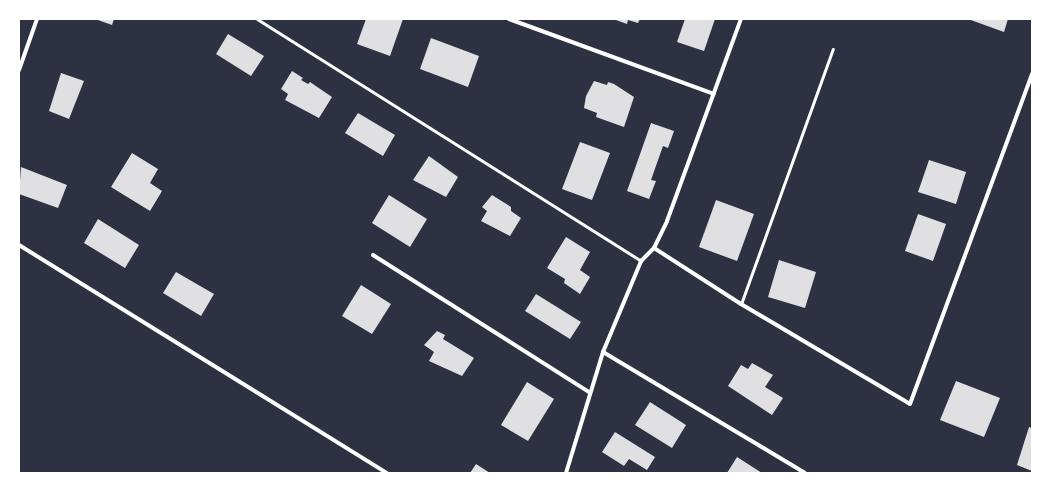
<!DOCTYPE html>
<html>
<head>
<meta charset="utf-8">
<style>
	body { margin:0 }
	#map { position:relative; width:1051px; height:492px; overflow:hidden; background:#2d3142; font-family:"Exo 2",sans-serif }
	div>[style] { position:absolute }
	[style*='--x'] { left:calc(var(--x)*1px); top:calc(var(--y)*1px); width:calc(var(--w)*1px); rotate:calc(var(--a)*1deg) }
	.building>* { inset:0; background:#e0e0e3 }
	.service>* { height:3px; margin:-1.5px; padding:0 1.5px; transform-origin:1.5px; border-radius:1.5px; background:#fff }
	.minor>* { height:4px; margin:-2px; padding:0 2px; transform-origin:2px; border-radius:2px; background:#fff }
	span { translate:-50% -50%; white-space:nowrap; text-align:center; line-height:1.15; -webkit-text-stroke:3px #fff; paint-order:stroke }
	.frame { position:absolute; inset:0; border:20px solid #fff; pointer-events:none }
</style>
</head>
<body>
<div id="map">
	<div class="building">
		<div style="clip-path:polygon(95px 19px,114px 19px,112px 25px)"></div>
		<div style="clip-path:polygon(366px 19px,403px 19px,390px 56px,357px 44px)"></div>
		<div style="clip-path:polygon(613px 19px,640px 19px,638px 23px,628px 20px,627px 24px)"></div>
		<div style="clip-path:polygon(685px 19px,715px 19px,704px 51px,677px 42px)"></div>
		<div style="clip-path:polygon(968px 19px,1008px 19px,1004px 32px)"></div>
		<div style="clip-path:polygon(228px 34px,264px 56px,251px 76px,216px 54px)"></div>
		<div style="clip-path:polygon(431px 38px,479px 56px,468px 87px,420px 69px)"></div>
		<div style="clip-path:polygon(292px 71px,303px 78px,301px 80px,308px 84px,310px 82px,332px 97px,319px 118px,285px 100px,288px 94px,281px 89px)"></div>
		<div style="clip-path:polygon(61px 73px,84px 81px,69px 119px,49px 111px)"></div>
		<div style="clip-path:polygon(594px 81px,607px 85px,608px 82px,614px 84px,634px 97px,624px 127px,596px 117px,597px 113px,584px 108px,586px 96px)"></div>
		<div style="clip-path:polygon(358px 113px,395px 135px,383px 156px,345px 133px)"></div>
		<div style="clip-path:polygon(651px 123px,674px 131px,668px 148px,663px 146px,651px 180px,656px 181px,649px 199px,627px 191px)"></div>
		<div style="clip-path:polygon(580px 142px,610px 153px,592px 200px,562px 189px)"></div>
		<div style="clip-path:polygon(132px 153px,158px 169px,150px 183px,162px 191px,150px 211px,111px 187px)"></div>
		<div style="clip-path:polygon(429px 156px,458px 177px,446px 197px,413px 180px)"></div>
		<div style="clip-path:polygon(929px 160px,966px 172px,956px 204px,918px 192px)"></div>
		<div style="clip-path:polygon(21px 167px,67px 185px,58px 208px,19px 194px)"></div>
		<div style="clip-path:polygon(389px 195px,427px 219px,410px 247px,372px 223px)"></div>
		<div style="clip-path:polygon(492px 195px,511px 207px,511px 211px,521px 218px,510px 236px,481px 221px,487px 211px,482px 207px)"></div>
		<div style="clip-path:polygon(716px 200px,754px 214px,737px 261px,699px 247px)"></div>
		<div style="clip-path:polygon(918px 214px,946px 224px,933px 261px,905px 251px)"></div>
		<div style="clip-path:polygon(98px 219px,139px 245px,125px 268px,84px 243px)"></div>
		<div style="clip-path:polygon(566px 237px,590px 252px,580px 270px,590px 277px,580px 294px,564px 283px,565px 279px,547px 268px)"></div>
		<div style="clip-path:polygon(779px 260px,816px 272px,805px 308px,768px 297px)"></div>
		<div style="clip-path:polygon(176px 272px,214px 294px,201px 316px,163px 293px)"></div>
		<div style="clip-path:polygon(361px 285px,391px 304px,372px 334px,342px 316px)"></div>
		<div style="clip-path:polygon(536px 294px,581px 322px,570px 339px,525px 311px)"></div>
		<div style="clip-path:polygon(437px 331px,445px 335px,443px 339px,474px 358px,462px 376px,429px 361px,434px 352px,424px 345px)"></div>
		<div style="clip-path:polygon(752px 363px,773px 375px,765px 387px,783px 398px,772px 415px,728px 386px,741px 365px,748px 369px)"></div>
		<div style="clip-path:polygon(956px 381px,1000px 398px,984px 437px,940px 420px)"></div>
		<div style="clip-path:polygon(527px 382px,554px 399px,528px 441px,501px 425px)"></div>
		<div style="clip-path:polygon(650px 402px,686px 425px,672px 448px,635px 425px)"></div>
		<div style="clip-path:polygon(1029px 427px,1032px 428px,1032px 471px,1017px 465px)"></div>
		<div style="clip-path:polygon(615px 432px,655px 457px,647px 470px,629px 459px,624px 466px,602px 452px)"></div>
		<div style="clip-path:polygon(737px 457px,762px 473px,727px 473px)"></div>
		<div style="clip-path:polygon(476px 464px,490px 473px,470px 473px)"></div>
	</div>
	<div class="service">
		<div style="--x:257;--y:19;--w:454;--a:32.2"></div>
		<div style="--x:741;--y:304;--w:271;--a:-70.2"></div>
	</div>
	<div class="minor">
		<div style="--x:509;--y:19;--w:218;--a:20.1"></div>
		<div style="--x:19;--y:70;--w:54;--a:-70.6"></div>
		<div style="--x:19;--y:245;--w:433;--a:31.8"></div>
		<div style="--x:654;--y:248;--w:103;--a:32.8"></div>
		<div style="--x:741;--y:304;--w:196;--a:30.6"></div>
		<div style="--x:910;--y:404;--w:352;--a:-69.7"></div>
		<div style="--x:373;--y:255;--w:256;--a:32.4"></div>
		<div style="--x:603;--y:352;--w:235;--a:30.9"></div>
		<div style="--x:566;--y:473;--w:127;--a:-73"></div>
		<div style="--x:603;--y:352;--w:99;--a:-67.3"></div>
		<div style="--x:641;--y:261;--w:18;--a:-45"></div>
		<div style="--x:654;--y:248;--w:30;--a:-64"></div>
		<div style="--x:667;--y:221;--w:215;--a:-69.9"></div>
	</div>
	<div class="frame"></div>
</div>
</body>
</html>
